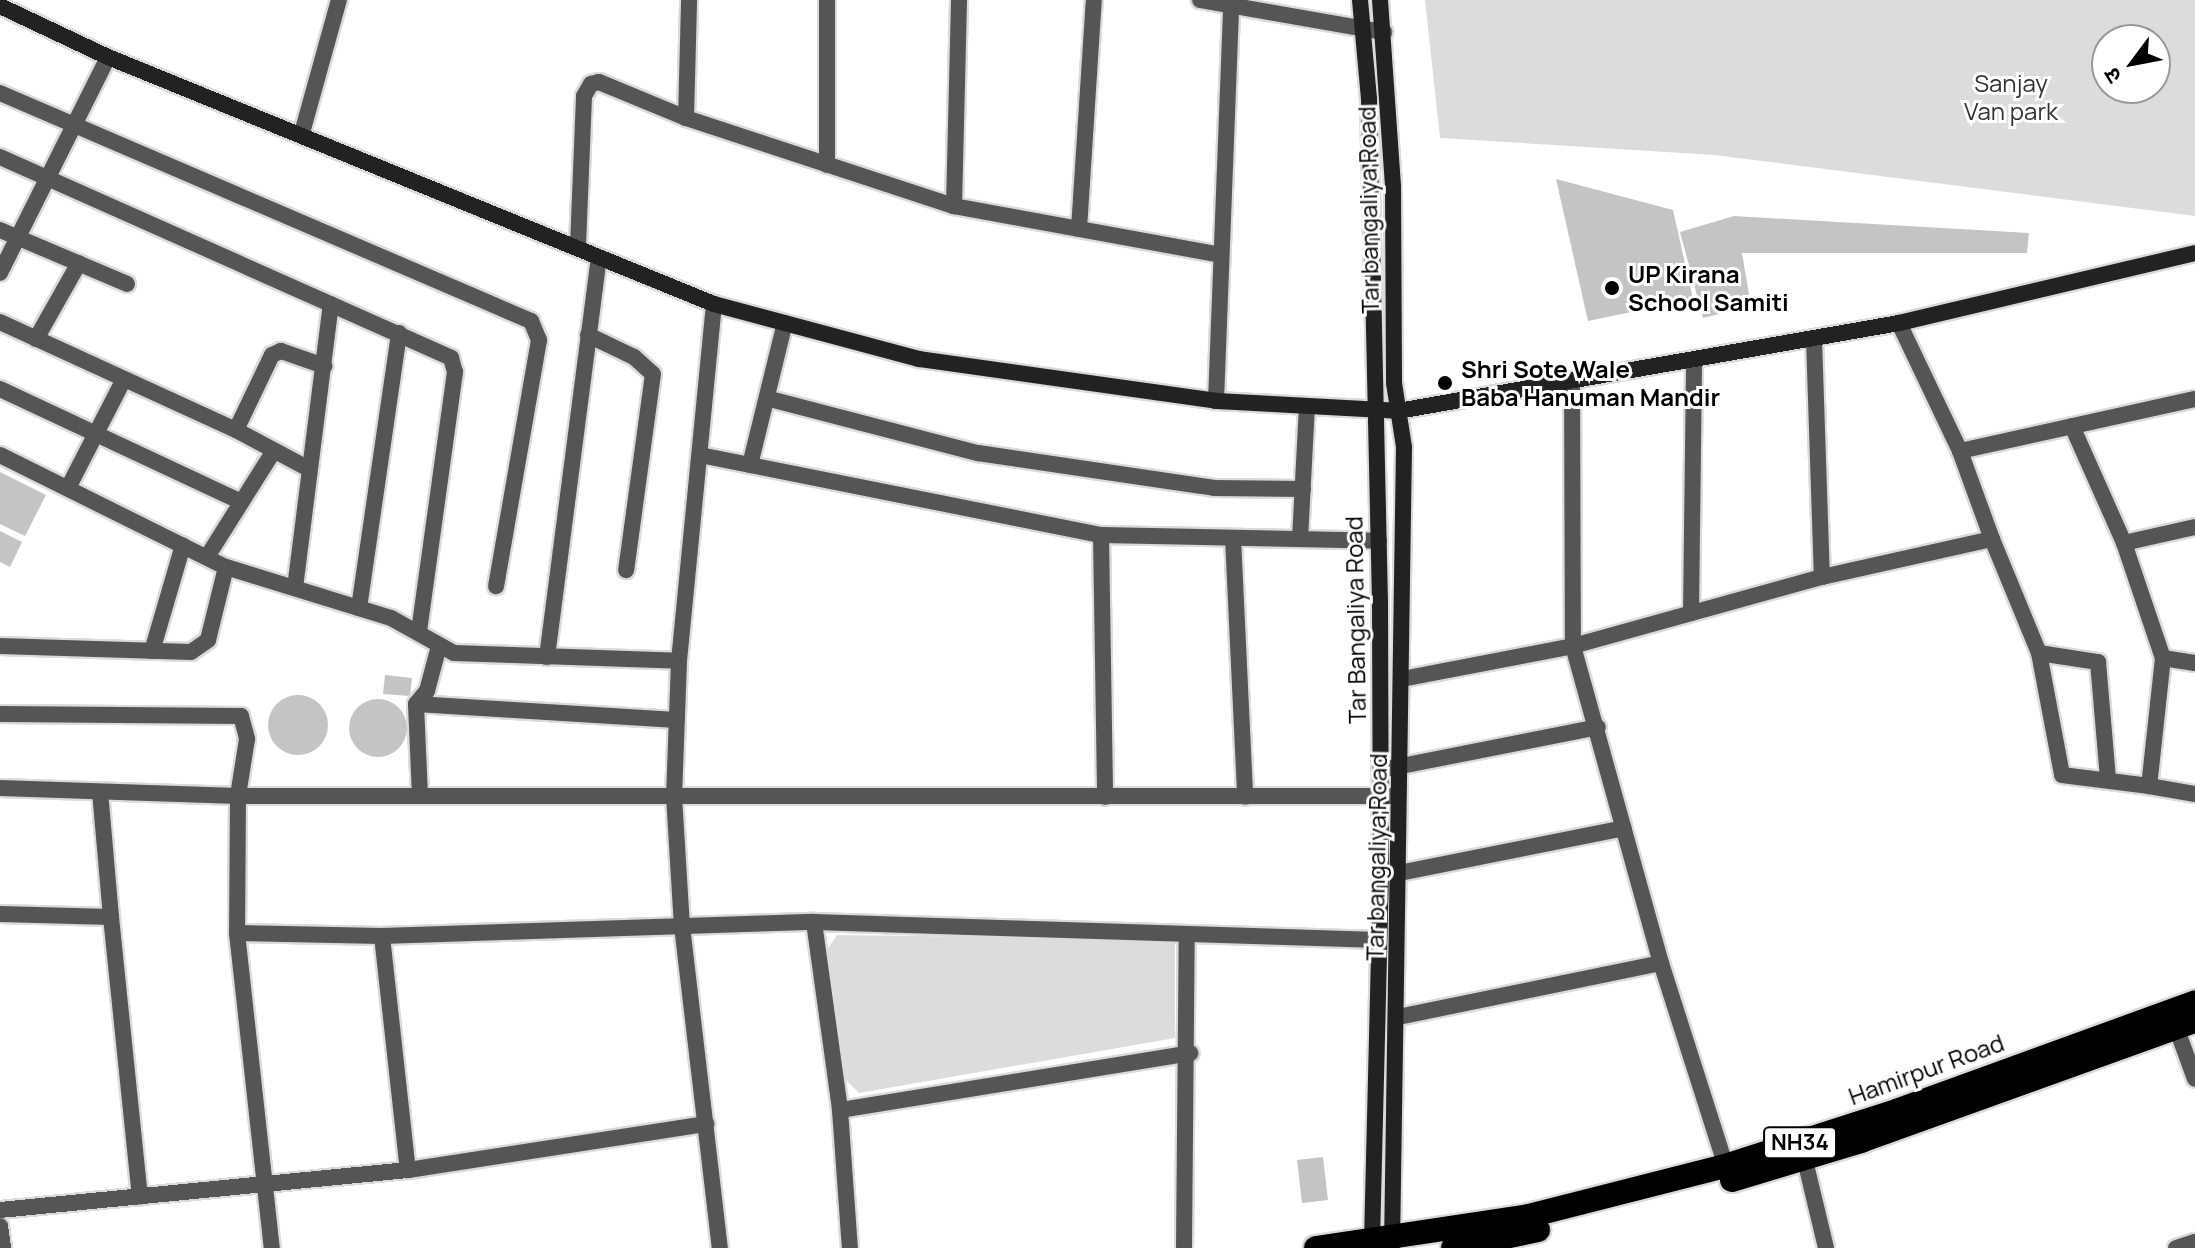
<!DOCTYPE html>
<html>
<head>
<meta charset="utf-8">
<style>
	body { margin:0 }
	#map { position:relative; width:2195px; height:1248px; overflow:hidden; background:#fff; font-family:Manrope,"Noto Sans Devanagari",sans-serif }
	div>[style] { position:absolute }
	[style*='--x'] { left:calc(var(--x)*1px); top:calc(var(--y)*1px); width:calc(var(--w)*1px); rotate:calc(var(--a)*1deg) }
	.green>* { inset:0; background:#dcdcdc }
	.building>* { inset:0; background:#c4c4c4 }
	.round { border-radius:50% }
	.roads { filter:drop-shadow(2px 0 #dbdbdb) drop-shadow(-2px 0 #dbdbdb) drop-shadow(0 2px #dbdbdb) drop-shadow(0 -2px #dbdbdb) }
	.street>* { height:16px; margin:-8px; padding:0 8px; transform-origin:8px; border-radius:8px; background:#555 }
	.secondary>* { height:16px; margin:-8px; padding:0 8px; transform-origin:8px; border-radius:8px; background:#222 }
	.highway>* { height:24px; margin:-12px; padding:0 12px; transform-origin:12px; border-radius:12px; background:#000 }
	.dots>* { width:22px; height:22px; translate:-50% -50%; box-sizing:border-box; border:4px solid #fff; border-radius:50% }
	span { translate:-50% -50%; white-space:nowrap; text-align:center; line-height:1.15; -webkit-text-stroke:6px #fff; paint-order:stroke }
	.shield-label span { padding:2px 6px; background:#fff; border:2px solid; border-radius:6px; -webkit-text-stroke-width:0 }
	.shield-label { font-size:22px; color:#000; font-weight:700 }
	.park-label { font-size:24px; color:#333 }
	.street-label { font-size:24px; color:#000 }
	.poi-label { font-size:24px; color:#000; font-weight:700 }
	.left { translate:0 -50%; text-align:left }
	.north { position:absolute; left:2091px; top:24px; width:80px; height:80px; box-sizing:border-box; background:#fff; border:2px solid #999; border-radius:50%; rotate:238deg; font-size:22px; font-weight:700; line-height:32px; text-align:center; color:#000 }
	.north::after { content:''; display:block; margin:auto; width:28px; height:36px; background:#000; clip-path:polygon(50% 0,100% 100%,50% 72%,0 100%) }
</style>
</head>
<body>
<div id="map">
	<div class="green">
		<div style="clip-path:polygon(evenodd,1425px 0,2195px 0,2195px 216px,1714px 155px,1440px 138px,1425px 0,2155px 40px,2155px 88px,2107px 88px,2107px 40px,2155px 40px)"></div>
		<div style="clip-path:polygon(837px 935px,1175px 939px,1175px 1038px,859px 1093px,845px 1079px,827px 950px)"></div>
	</div>
	<div class="building">
		<div style="clip-path:polygon(1556px 179px,1673px 210px,1693px 299px,1588px 321px)"></div>
		<div style="clip-path:polygon(1734px 216px,2029px 233px,2027px 253px,1742px 253px,1751px 306px,1703px 318px,1680px 232px)"></div>
		<div style="clip-path:polygon(0 472px,46px 495px,25px 536px,0 524px)"></div>
		<div style="clip-path:polygon(0 531px,22px 542px,10px 567px,0 562px)"></div>
		<div style="clip-path:polygon(385px 675px,412px 678px,410px 696px,383px 694px)"></div>
		<div class="round" style="left:268px;top:695px;width:60px;height:60px"></div>
		<div class="round" style="left:349px;top:699px;width:58px;height:58px"></div>
		<div style="clip-path:polygon(1323px 1157px,1328px 1200px,1302px 1203px,1297px 1160px)"></div>
	</div>
	<div class="roads">
		<div class="street">
			<div style="--x:827;--y:0;--w:165;--a:90"></div>
			<div style="--x:1200;--y:0;--w:187;--a:9.9"></div>
			<div style="--x:0;--y:93;--w:578;--a:23.24"></div>
			<div style="--x:531;--y:321;--w:21;--a:67"></div>
			<div style="--x:539;--y:340;--w:250;--a:99.9"></div>
			<div style="--x:686;--y:118;--w:118;--a:-88.5"></div>
			<div style="--x:302;--y:133;--w:138;--a:-74.5"></div>
			<div style="--x:0;--y:157;--w:494;--a:24"></div>
			<div style="--x:451;--y:358;--w:15;--a:74"></div>
			<div style="--x:455;--y:372;--w:261;--a:97.9"></div>
			<div style="--x:954;--y:206;--w:206;--a:-88.6"></div>
			<div style="--x:1079;--y:229;--w:229;--a:-86.3"></div>
			<div style="--x:0;--y:230;--w:138;--a:23"></div>
			<div style="--x:578;--y:246;--w:150;--a:-87.7"></div>
			<div style="--x:584;--y:96;--w:14;--a:-60"></div>
			<div style="--x:591;--y:84;--w:8;--a:-14"></div>
			<div style="--x:599;--y:82;--w:94;--a:22.5"></div>
			<div style="--x:686;--y:118;--w:282;--a:18.2"></div>
			<div style="--x:954;--y:206;--w:270;--a:10.4"></div>
			<div style="--x:0;--y:273;--w:241;--a:-63.4"></div>
			<div style="--x:714;--y:304;--w:359;--a:95.6"></div>
			<div style="--x:679;--y:661;--w:135;--a:92.1"></div>
			<div style="--x:674;--y:796;--w:130;--a:86.5"></div>
			<div style="--x:682;--y:926;--w:324;--a:83.3"></div>
			<div style="--x:0;--y:322;--w:260;--a:24.6"></div>
			<div style="--x:236;--y:430;--w:83;--a:28.1"></div>
			<div style="--x:588;--y:335;--w:51;--a:25.6"></div>
			<div style="--x:634;--y:357;--w:25;--a:42"></div>
			<div style="--x:653;--y:374;--w:198;--a:97.8"></div>
			<div style="--x:36;--y:339;--w:87;--a:-60.5"></div>
			<div style="--x:1814;--y:339;--w:238;--a:88.1"></div>
			<div style="--x:1572;--y:383;--w:263;--a:89.8"></div>
			<div style="--x:1573;--y:646;--w:329;--a:74.5"></div>
			<div style="--x:1661;--y:963;--w:224;--a:72.3"></div>
			<div style="--x:0;--y:389;--w:266;--a:25.1"></div>
			<div style="--x:770;--y:399;--w:215;--a:14.6"></div>
			<div style="--x:978;--y:453;--w:239;--a:8.4"></div>
			<div style="--x:1214;--y:488;--w:89;--a:0.6"></div>
			<div style="--x:1216;--y:401;--w:395;--a:-87.8"></div>
			<div style="--x:2072;--y:426;--w:128;--a:66"></div>
			<div style="--x:236;--y:430;--w:83;--a:-64.4"></div>
			<div style="--x:272;--y:355;--w:10;--a:-24"></div>
			<div style="--x:281;--y:351;--w:46;--a:19.2"></div>
			<div style="--x:1960;--y:451;--w:241;--a:-12.5"></div>
			<div style="--x:0;--y:455;--w:252;--a:26.4"></div>
			<div style="--x:226;--y:567;--w:173;--a:17.2"></div>
			<div style="--x:391;--y:618;--w:72;--a:29.1"></div>
			<div style="--x:454;--y:653;--w:225;--a:2"></div>
			<div style="--x:700;--y:455;--w:409;--a:11.3"></div>
			<div style="--x:1101;--y:535;--w:278;--a:1.2"></div>
			<div style="--x:750;--y:465;--w:146;--a:-76.2"></div>
			<div style="--x:68;--y:488;--w:120;--a:-62.8"></div>
			<div style="--x:2195;--y:527;--w:73;--a:167.3"></div>
			<div style="--x:2124;--y:543;--w:121;--a:71.3"></div>
			<div style="--x:2163;--y:658;--w:129;--a:96.2"></div>
			<div style="--x:2149;--y:786;--w:47;--a:9.9"></div>
			<div style="--x:1101;--y:535;--w:262;--a:89.1"></div>
			<div style="--x:1233;--y:538;--w:259;--a:87.3"></div>
			<div style="--x:1300;--y:539;--w:133;--a:-87"></div>
			<div style="--x:1992;--y:539;--w:123;--a:67.6"></div>
			<div style="--x:2039;--y:653;--w:124;--a:79.3"></div>
			<div style="--x:2062;--y:775;--w:88;--a:7.2"></div>
			<div style="--x:207;--y:557;--w:124;--a:-57.8"></div>
			<div style="--x:295;--y:588;--w:286;--a:-82.8"></div>
			<div style="--x:359;--y:608;--w:278;--a:-81.7"></div>
			<div style="--x:1691;--y:613;--w:250;--a:-89.3"></div>
			<div style="--x:0;--y:646;--w:191;--a:1.8"></div>
			<div style="--x:191;--y:652;--w:21;--a:-35"></div>
			<div style="--x:208;--y:640;--w:75;--a:-76.1"></div>
			<div style="--x:152;--y:651;--w:110;--a:-73.7"></div>
			<div style="--x:2039;--y:653;--w:60;--a:8.7"></div>
			<div style="--x:2098;--y:662;--w:117;--a:85.1"></div>
			<div style="--x:547;--y:657;--w:402;--a:-82.6"></div>
			<div style="--x:2163;--y:658;--w:32;--a:9"></div>
			<div style="--x:1402;--y:679;--w:174;--a:-10.9"></div>
			<div style="--x:1573;--y:646;--w:258;--a:-15.5"></div>
			<div style="--x:1822;--y:577;--w:174;--a:-12.6"></div>
			<div style="--x:1992;--y:539;--w:94;--a:-110"></div>
			<div style="--x:1960;--y:451;--w:142;--a:-115.5"></div>
			<div style="--x:416;--y:704;--w:261;--a:3.5"></div>
			<div style="--x:0;--y:714;--w:241;--a:0.5"></div>
			<div style="--x:241;--y:716;--w:24;--a:75"></div>
			<div style="--x:247;--y:739;--w:58;--a:99"></div>
			<div style="--x:238;--y:796;--w:137;--a:90.4"></div>
			<div style="--x:237;--y:933;--w:317;--a:83.7"></div>
			<div style="--x:1381;--y:770;--w:221;--a:-11.2"></div>
			<div style="--x:0;--y:788;--w:238;--a:1.9"></div>
			<div style="--x:238;--y:796;--w:1156;--a:0"></div>
			<div style="--x:420;--y:796;--w:92;--a:-92.5"></div>
			<div style="--x:416;--y:704;--w:17;--a:-50"></div>
			<div style="--x:427;--y:691;--w:47;--a:-75.1"></div>
			<div style="--x:1399;--y:873;--w:229;--a:-11.3"></div>
			<div style="--x:0;--y:914;--w:111;--a:1.5"></div>
			<div style="--x:111;--y:917;--w:125;--a:-95"></div>
			<div style="--x:111;--y:917;--w:281;--a:84.1"></div>
			<div style="--x:814;--y:922;--w:190;--a:82.1"></div>
			<div style="--x:840;--y:1110;--w:138;--a:85.9"></div>
			<div style="--x:237;--y:933;--w:145;--a:1.2"></div>
			<div style="--x:382;--y:936;--w:432;--a:-1.9"></div>
			<div style="--x:814;--y:922;--w:565;--a:1.82"></div>
			<div style="--x:382;--y:936;--w:235;--a:83.7"></div>
			<div style="--x:1398;--y:1017;--w:268;--a:-11.6"></div>
			<div style="--x:2176;--y:1027;--w:55;--a:69.9"></div>
			<div style="--x:840;--y:1110;--w:355;--a:-9.2"></div>
			<div style="--x:1803;--y:1152;--w:99;--a:76.5"></div>
			<div style="--x:0;--y:1210;--w:410;--a:-5.6"></div>
			<div style="--x:408;--y:1170;--w:302;--a:-8.8"></div>
			<div style="--x:0;--y:1226;--w:22;--a:82"></div>
			<div style="--x:1184;--y:1248;--w:314;--a:-89.5"></div>
			<div style="--x:2176;--y:1248;--w:20;--a:-18"></div>
		</div>
		<div class="secondary">
			<div style="--x:1360;--y:0;--w:99;--a:84.8"></div>
			<div style="--x:1369;--y:99;--w:506;--a:88.75"></div>
			<div style="--x:1380;--y:605;--w:268;--a:89.8"></div>
			<div style="--x:1381;--y:873;--w:373;--a:91.4"></div>
			<div style="--x:1380;--y:0;--w:186;--a:86"></div>
			<div style="--x:1393;--y:186;--w:197;--a:89.7"></div>
			<div style="--x:1394;--y:383;--w:65;--a:81.1"></div>
			<div style="--x:1404;--y:447;--w:799;--a:90.86"></div>
			<div style="--x:0;--y:6;--w:119;--a:25.3"></div>
			<div style="--x:108;--y:57;--w:654;--a:22.18"></div>
			<div style="--x:714;--y:304;--w:212;--a:15"></div>
			<div style="--x:919;--y:359;--w:300;--a:8"></div>
			<div style="--x:1216;--y:401;--w:182;--a:3.1"></div>
			<div style="--x:1398;--y:411;--w:509;--a:-9.96"></div>
			<div style="--x:1899;--y:323;--w:304;--a:-13.3"></div>
		</div>
		<div class="highway">
			<div style="--x:1732;--y:1180;--w:135;--a:-16.8"></div>
			<div style="--x:1861;--y:1141;--w:355;--a:-19.8"></div>
			<div style="--x:1316;--y:1248;--w:215;--a:-8.5"></div>
			<div style="--x:1529;--y:1216;--w:202;--a:-14.3"></div>
			<div style="--x:1725;--y:1166;--w:183;--a:-17.8"></div>
			<div style="--x:1899;--y:1110;--w:315;--a:-20"></div>
			<div style="--x:1453;--y:1248;--w:87;--a:-12"></div>
		</div>
	</div>
	<div class="dots">
		<div style="left:1612px;top:288px;background:#000"></div>
		<div style="left:1445px;top:383px;background:#000"></div>
	</div>
	<div class="shield-label">
		<span style="left:1800px;top:1143px">NH34</span>
	</div>
	<div class="park-label">
		<span style="left:2011px;top:97px">Sanjay<br>Van park</span>
	</div>
	<div class="street-label">
		<span style="left:1368px;top:210px;rotate:-91deg">Tar bangaliya Road</span>
		<span style="left:1355px;top:620px;rotate:-91deg">Tar Bangaliya Road</span>
		<span style="left:1376px;top:857px;rotate:-89deg">Tar bangaliya Road</span>
		<span style="left:1926px;top:1069px;rotate:-20deg">Hamirpur Road</span>
	</div>
	<div class="poi-label">
		<span class="left" style="left:1628px;top:288px">UP Kirana<br>School Samiti</span>
		<span class="left" style="left:1461px;top:383px">Shri Sote Wale<br>Baba Hanuman Mandir</span>
	</div>
	<div class="north">उ</div>
</div>
</body>
</html>
